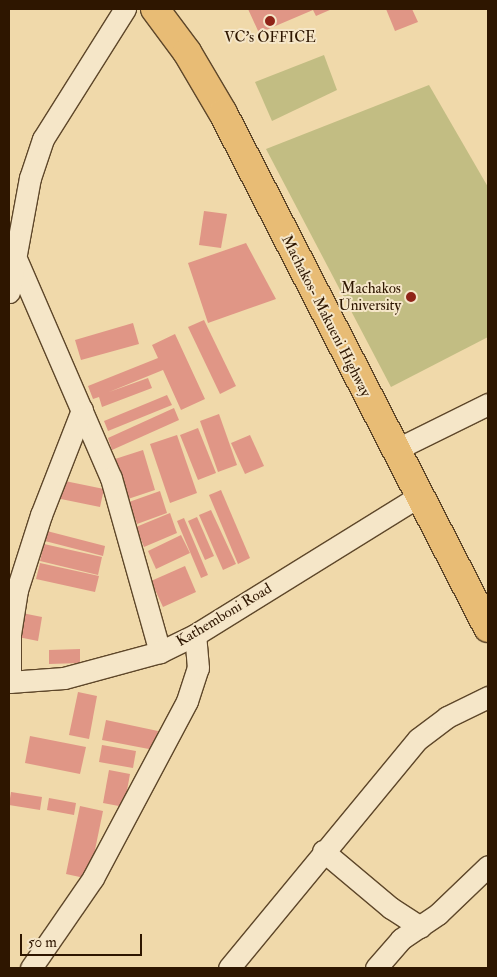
<!DOCTYPE html>
<html>
<head>
<meta charset="utf-8">
<style>
	body { margin:0 }
	#map { position:relative; width:497px; height:977px; overflow:hidden; background:#f0d9aa; font-family:"IM FELL Double Pica",serif }
	div>[style] { position:absolute }
	[style*='--x'] { left:calc(var(--x)*1px); top:calc(var(--y)*1px); width:calc(var(--w)*1px); rotate:calc(var(--a)*1deg) }
	.green>* { inset:0; background:#c2bd83 }
	.building>* { inset:0; background:#e09686 }
	.roads { filter:drop-shadow(1px 0 #5e472a) drop-shadow(-1px 0 #5e472a) drop-shadow(0 1px #5e472a) drop-shadow(0 -1px #5e472a) }
	.minor>* { height:21px; margin:-10.5px; padding:0 10.5px; transform-origin:10.5px; border-radius:10.5px; background:#f5e6c8 }
	.major>* { height:28px; margin:-14px; padding:0 14px; transform-origin:14px; border-radius:14px; background:#e8bc75 }
	.dots>* { width:14px; height:14px; translate:-50% -50%; box-sizing:border-box; border:2px solid #f5e6c8; border-radius:50% }
	span { translate:-50% -50%; white-space:nowrap; text-align:center; line-height:1.15; -webkit-text-stroke:4px #f5e6c8; paint-order:stroke }
	.poi-label { font-size:15px; color:#2e1600 }
	.right { translate:-100% -50%; text-align:right }
	.street-label { font-size:15px; color:#2e1600 }
	.frame { position:absolute; inset:0; border:10px solid #2e1600; pointer-events:none }
	.scale { position:absolute; left:20px; top:934px; width:122px; height:22px; box-sizing:border-box; border:2px solid #2e1600; border-top:0; padding-left:6px; font-size:15px; line-height:18px; white-space:nowrap; color:#2e1600; -webkit-text-stroke:4px #f5e6c8; paint-order:stroke }
</style>
</head>
<body>
<div id="map">
	<div class="green">
		<div style="clip-path:polygon(324px 55px,337px 90px,272px 121px,255px 82px)"></div>
		<div style="clip-path:polygon(429px 85px,488px 187px,488px 337px,391px 387px,266px 149px)"></div>
	</div>
	<div class="building">
		<div style="clip-path:polygon(248px 9px,332px 9px,316px 16px,313px 10px,259px 33px)"></div>
		<div style="clip-path:polygon(386px 9px,412px 9px,418px 22px,395px 31px)"></div>
		<div style="clip-path:polygon(204px 211px,227px 214px,221px 248px,199px 245px)"></div>
		<div style="clip-path:polygon(246px 243px,276px 299px,208px 323px,188px 263px)"></div>
		<div style="clip-path:polygon(204px 320px,236px 386px,220px 394px,188px 327px)"></div>
		<div style="clip-path:polygon(133px 323px,139px 344px,81px 360px,75px 340px)"></div>
		<div style="clip-path:polygon(175px 334px,205px 399px,181px 410px,163px 370px,109px 392px,148px 378px,152px 388px,102px 407px,99px 397px,93px 399px,88px 386px,158px 358px,152px 345px)"></div>
		<div style="clip-path:polygon(167px 395px,172px 405px,108px 431px,104px 421px)"></div>
		<div style="clip-path:polygon(174px 408px,179px 420px,112px 450px,108px 438px)"></div>
		<div style="clip-path:polygon(219px 414px,237px 465px,218px 472px,200px 421px)"></div>
		<div style="clip-path:polygon(198px 428px,216px 473px,198px 480px,180px 435px)"></div>
		<div style="clip-path:polygon(177px 435px,197px 493px,170px 503px,150px 444px)"></div>
		<div style="clip-path:polygon(250px 435px,264px 466px,245px 474px,231px 443px)"></div>
		<div style="clip-path:polygon(143px 450px,155px 490px,128px 499px,115px 459px)"></div>
		<div style="clip-path:polygon(60px 480px,104px 489px,100px 507px,56px 498px)"></div>
		<div style="clip-path:polygon(221px 490px,250px 558px,238px 564px,209px 495px)"></div>
		<div style="clip-path:polygon(160px 491px,167px 513px,137px 524px,129px 502px)"></div>
		<div style="clip-path:polygon(211px 510px,236px 564px,223px 570px,199px 515px)"></div>
		<div style="clip-path:polygon(170px 513px,177px 533px,144px 547px,136px 527px)"></div>
		<div style="clip-path:polygon(197px 517px,214px 556px,205px 560px,188px 521px)"></div>
		<div style="clip-path:polygon(184px 518px,208px 575px,201px 578px,177px 521px)"></div>
		<div style="clip-path:polygon(43px 530px,105px 546px,103px 556px,41px 540px)"></div>
		<div style="clip-path:polygon(181px 535px,190px 553px,156px 569px,148px 551px)"></div>
		<div style="clip-path:polygon(44px 544px,102px 557px,98px 575px,40px 561px)"></div>
		<div style="clip-path:polygon(40px 563px,99px 576px,95px 592px,36px 579px)"></div>
		<div style="clip-path:polygon(185px 566px,196px 592px,163px 607px,151px 581px)"></div>
		<div style="clip-path:polygon(22px 613px,42px 617px,38px 641px,18px 637px)"></div>
		<div style="clip-path:polygon(80px 649px,80px 663px,49px 664px,49px 650px)"></div>
		<div style="clip-path:polygon(78px 692px,97px 696px,89px 739px,69px 735px)"></div>
		<div style="clip-path:polygon(106px 720px,158px 731px,154px 750px,102px 740px)"></div>
		<div style="clip-path:polygon(30px 736px,86px 747px,80px 774px,25px 763px)"></div>
		<div style="clip-path:polygon(102px 745px,136px 751px,133px 768px,99px 762px)"></div>
		<div style="clip-path:polygon(109px 770px,130px 774px,124px 807px,103px 803px)"></div>
		<div style="clip-path:polygon(11px 792px,42px 797px,40px 810px,9px 805px)"></div>
		<div style="clip-path:polygon(49px 798px,76px 803px,74px 815px,47px 810px)"></div>
		<div style="clip-path:polygon(80px 806px,103px 811px,89px 879px,66px 874px)"></div>
	</div>
	<div class="roads">
		<div class="minor">
			<div style="--x:17;--y:261;--w:236;--a:66.6"></div>
			<div style="--x:111;--y:478;--w:181;--a:74.3"></div>
			<div style="--x:9;--y:292;--w:116;--a:-79.6"></div>
			<div style="--x:30;--y:178;--w:41;--a:-71.6"></div>
			<div style="--x:43;--y:139;--w:154;--a:-57.8"></div>
			<div style="--x:395;--y:450;--w:104;--a:-26.3"></div>
			<div style="--x:9;--y:682;--w:55;--a:-4.2"></div>
			<div style="--x:64;--y:678;--w:99;--a:-15.2"></div>
			<div style="--x:160;--y:652;--w:39;--a:-26"></div>
			<div style="--x:195;--y:635;--w:264;--a:-31.8"></div>
			<div style="--x:10;--y:682;--w:48;--a:-90"></div>
			<div style="--x:10;--y:634;--w:45;--a:-81"></div>
			<div style="--x:17;--y:590;--w:79;--a:-72.3"></div>
			<div style="--x:41;--y:515;--w:113;--a:-68.7"></div>
			<div style="--x:323;--y:851;--w:89;--a:40"></div>
			<div style="--x:391;--y:908;--w:35;--a:33"></div>
			<div style="--x:31;--y:968;--w:109;--a:-55.4"></div>
			<div style="--x:93;--y:878;--w:200;--a:-62"></div>
			<div style="--x:187;--y:701;--w:35;--a:-72"></div>
			<div style="--x:198;--y:668;--w:33;--a:-95"></div>
			<div style="--x:229;--y:968;--w:297;--a:-50.5"></div>
			<div style="--x:418;--y:739;--w:36;--a:-37"></div>
			<div style="--x:447;--y:717;--w:46;--a:-26"></div>
			<div style="--x:376;--y:968;--w:38;--a:-49"></div>
			<div style="--x:401;--y:939;--w:45;--a:-34"></div>
			<div style="--x:438;--y:914;--w:69;--a:-43.8"></div>
		</div>
		<div class="major">
			<div style="--x:155;--y:9;--w:54;--a:53.3"></div>
			<div style="--x:187;--y:52;--w:71;--a:59.5"></div>
			<div style="--x:223;--y:113;--w:579;--a:62.77"></div>
		</div>
	</div>
	<div class="dots">
		<div style="left:270px;top:21px;background:#8f2418"></div>
		<div style="left:411px;top:297px;background:#8f2418"></div>
	</div>
	<div class="poi-label">
		<span style="left:270px;top:38px">VC's OFFICE</span>
		<span class="right" style="left:401px;top:297px">Machakos<br>University</span>
	</div>
	<div class="street-label">
		<span style="left:326px;top:316px;rotate:63deg">Machakos- Makueni Highway</span>
		<span style="left:224px;top:615px;rotate:-31deg">Kathemboni Road</span>
	</div>
	<div class="frame"></div>
	<div class="scale">50 m</div>
</div>
</body>
</html>
